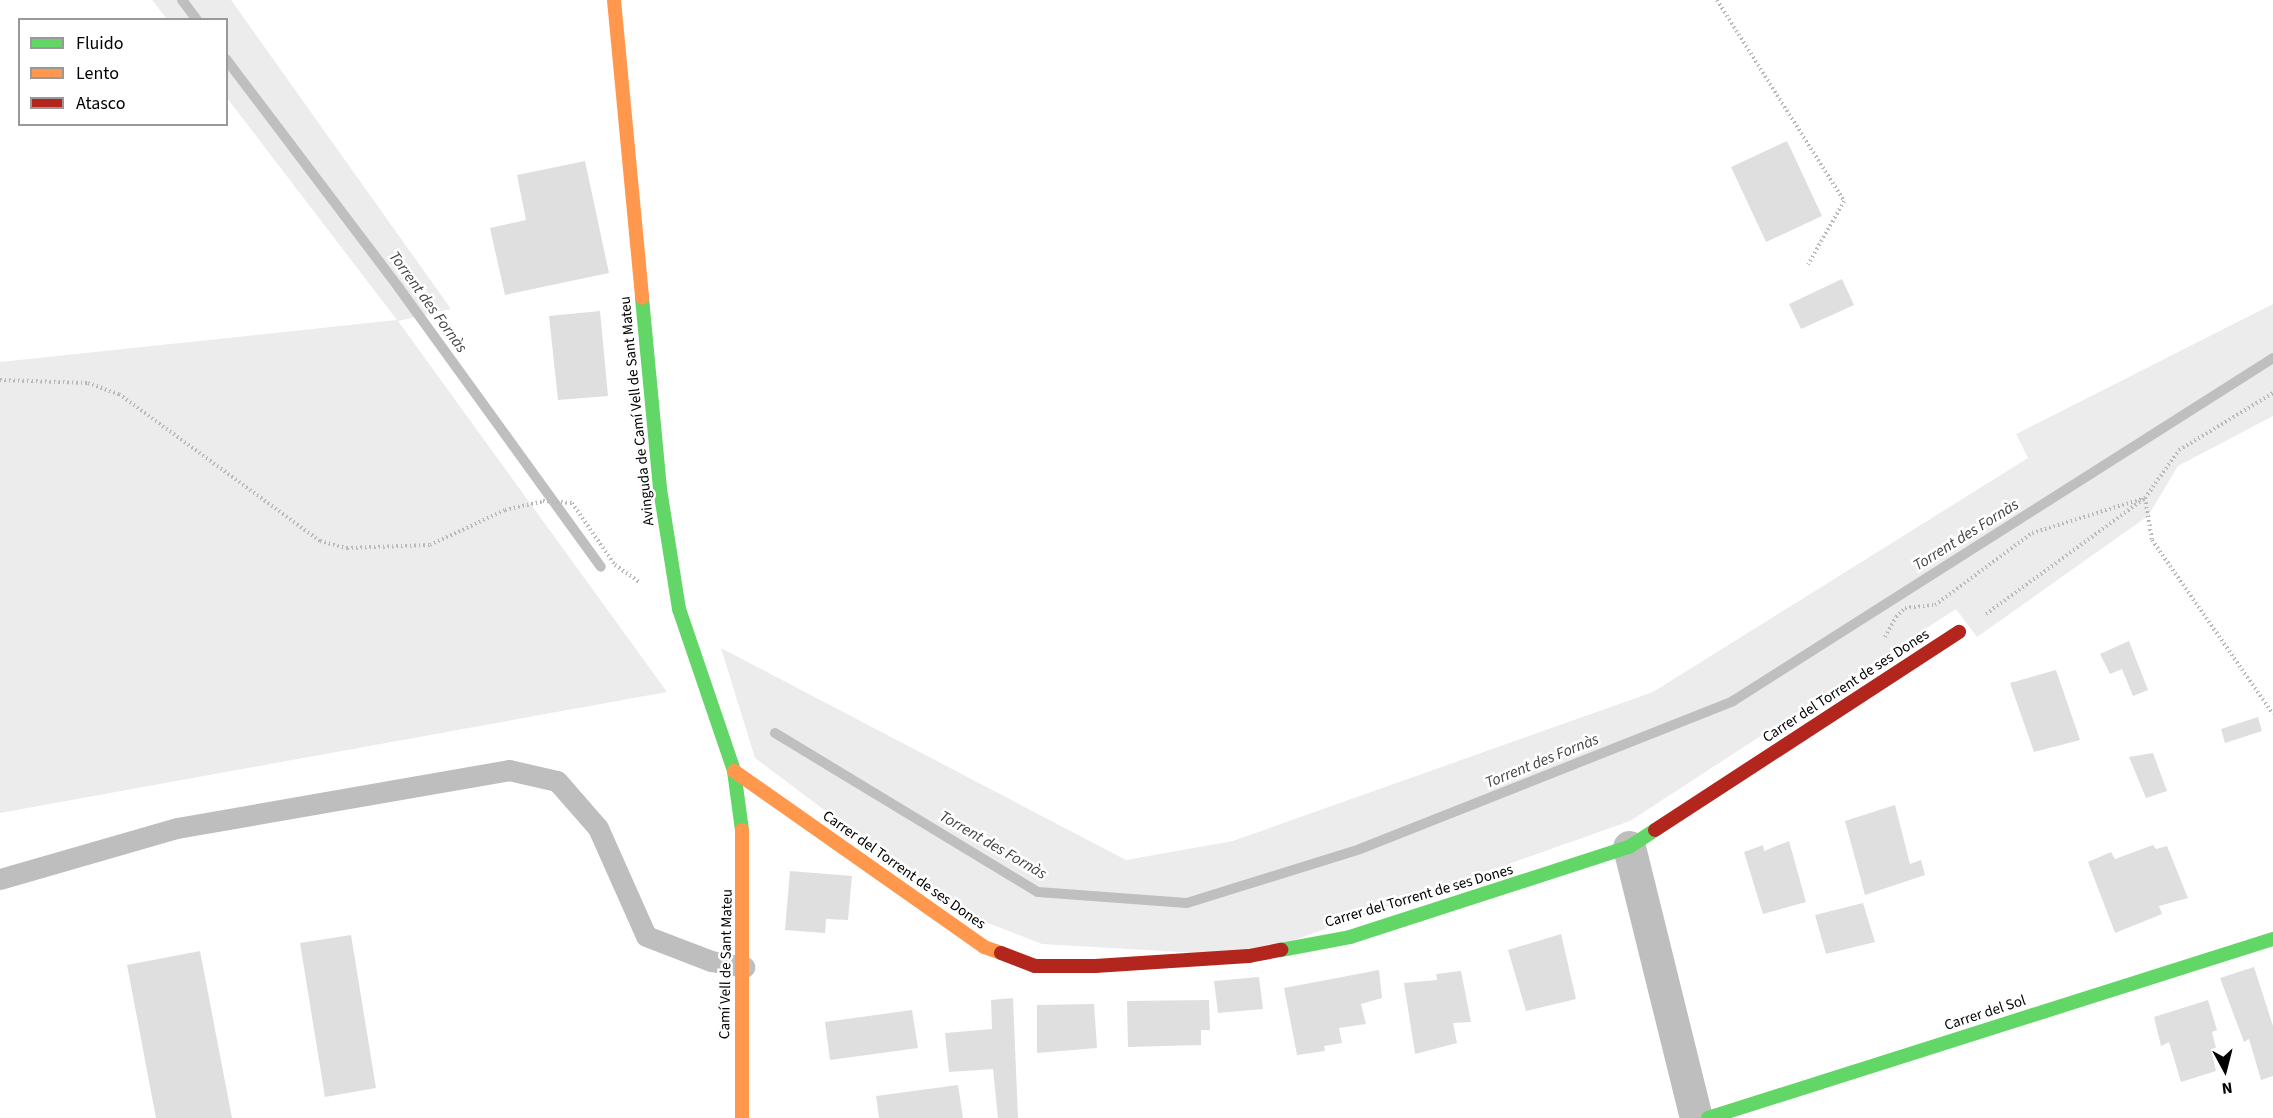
<!DOCTYPE html>
<html>
<head>
<meta charset="utf-8">
<style>
	body { margin:0 }
	#map { position:relative; width:2273px; height:1118px; overflow:hidden; background:#fff; font-family:"Source Sans 3",sans-serif }
	div>[style] { position:absolute }
	[style*='--x'] { left:calc(var(--x)*1px); top:calc(var(--y)*1px); width:calc(var(--w)*1px); rotate:calc(var(--a)*1deg) }
	.green>* { inset:0; background:#ececec }
	.stream>* { height:10px; margin:-5px; padding:0 5px; transform-origin:5px; border-radius:5px; background:#bfbfbf }
	.building>* { inset:0; background:#dfdfdf }
	.path>* { height:4px; margin-top:-2px; transform-origin:0; background:repeating-linear-gradient(90deg,#b9b9b9 0 1.5px,transparent 0 4.5px) }
	.lane>* { height:21px; margin:-10.5px; padding:0 10.5px; transform-origin:10.5px; border-radius:10.5px; background:#bebebe }
	.street>* { height:33px; margin:-16.5px; padding:0 16.5px; transform-origin:16.5px; border-radius:16.5px; background:#bebebe }
	.fast>* { height:14px; margin:-7px; padding:0 7px; transform-origin:7px; border-radius:7px; background:#63d668 }
	.slow>* { height:14px; margin:-7px; padding:0 7px; transform-origin:7px; border-radius:7px; background:#ff974d }
	.jam>* { height:14px; margin:-7px; padding:0 7px; transform-origin:7px; border-radius:7px; background:#b3261e }
	span { translate:-50% -50%; white-space:nowrap; text-align:center; line-height:1.15; -webkit-text-stroke:5px #fff; paint-order:stroke }
	.street-label { font-size:15px; color:#000 }
	.water-label { font-size:16px; color:#444; font-style:italic }
	.legend { position:absolute; left:18px; top:18px; width:210px; height:108px; box-sizing:border-box; background:#fff; border:2px solid #999; margin:0; padding:8px 10px; list-style:none; font-size:18px; color:#000 }
	.legend li { display:flex; align-items:center; gap:12px; height:30px }
	.legend b { width:30px; border:2px solid #999 }
	.north { position:absolute; left:2195px; top:1040px; width:60px; height:60px; -webkit-text-stroke:4px #fff; paint-order:stroke; rotate:173deg; font-size:16px; font-weight:700; line-height:24px; text-align:center; color:#000 }
	.north::after { content:''; display:block; margin:auto; width:21px; height:27px; background:#000; clip-path:polygon(50% 0,100% 100%,50% 72%,0 100%) }
</style>
</head>
<body>
<div id="map">
	<div class="green">
		<div style="clip-path:polygon(152px 0,231px 0,451px 309px,398px 321px,667px 692px,0 813px,0 362px,397px 320px,227px 98px,226px 20px,167px 19px)"></div>
		<div style="clip-path:polygon(2273px 304px,2273px 416px,2178px 466px,2148px 516px,1977px 637px,1956px 609px,1630px 821px,1249px 956px,1042px 944px,960px 912px,755px 758px,721px 648px,1126px 860px,1233px 841px,1653px 692px,2028px 458px,2016px 434px)"></div>
	</div>
	<div class="stream">
		<div style="--x:182;--y:0;--w:25;--a:53"></div>
		<div style="--x:226;--y:59;--w:287;--a:52.9"></div>
		<div style="--x:399;--y:288;--w:344;--a:54.1"></div>
		<div style="--x:775;--y:733;--w:307;--a:31.2"></div>
		<div style="--x:1038;--y:892;--w:149;--a:4.2"></div>
		<div style="--x:1187;--y:903;--w:181;--a:-17.3"></div>
		<div style="--x:1360;--y:849;--w:401;--a:-21.6"></div>
		<div style="--x:1733;--y:701;--w:640;--a:-32.42"></div>
	</div>
	<div class="building">
		<div style="clip-path:polygon(1787px 141px,1822px 216px,1766px 242px,1731px 167px)"></div>
		<div style="clip-path:polygon(585px 161px,609px 273px,505px 295px,490px 228px,526px 220px,517px 175px)"></div>
		<div style="clip-path:polygon(1842px 279px,1854px 305px,1801px 329px,1789px 304px)"></div>
		<div style="clip-path:polygon(600px 311px,608px 396px,558px 400px,549px 316px)"></div>
		<div style="clip-path:polygon(2129px 641px,2148px 690px,2133px 696px,2122px 669px,2110px 674px,2100px 654px)"></div>
		<div style="clip-path:polygon(2056px 670px,2080px 740px,2034px 752px,2010px 683px)"></div>
		<div style="clip-path:polygon(2258px 717px,2262px 731px,2225px 743px,2221px 729px)"></div>
		<div style="clip-path:polygon(2153px 753px,2167px 791px,2146px 798px,2129px 757px)"></div>
		<div style="clip-path:polygon(1895px 805px,1910px 864px,1921px 860px,1925px 875px,1865px 895px,1845px 821px)"></div>
		<div style="clip-path:polygon(1789px 841px,1806px 902px,1763px 914px,1744px 852px,1763px 845px,1764px 851px)"></div>
		<div style="clip-path:polygon(2153px 845px,2156px 849px,2167px 846px,2188px 898px,2159px 906px,2162px 914px,2115px 933px,2088px 862px,2111px 852px,2115px 859px)"></div>
		<div style="clip-path:polygon(790px 871px,852px 876px,848px 920px,826px 919px,825px 933px,785px 930px)"></div>
		<div style="clip-path:polygon(1863px 903px,1875px 942px,1826px 954px,1815px 915px)"></div>
		<div style="clip-path:polygon(1561px 934px,1576px 999px,1526px 1011px,1508px 950px)"></div>
		<div style="clip-path:polygon(351px 935px,376px 1088px,325px 1097px,300px 943px)"></div>
		<div style="clip-path:polygon(200px 951px,232px 1118px,156px 1118px,127px 965px)"></div>
		<div style="clip-path:polygon(2254px 967px,2273px 1026px,2273px 1076px,2261px 1080px,2249px 1039px,2244px 1042px,2220px 978px)"></div>
		<div style="clip-path:polygon(1379px 970px,1382px 998px,1361px 1004px,1366px 1024px,1339px 1028px,1342px 1043px,1324px 1046px,1325px 1051px,1297px 1055px,1284px 988px)"></div>
		<div style="clip-path:polygon(1461px 971px,1471px 1022px,1453px 1023px,1457px 1043px,1415px 1054px,1404px 983px,1437px 980px,1436px 974px)"></div>
		<div style="clip-path:polygon(1259px 977px,1263px 1009px,1218px 1013px,1214px 981px)"></div>
		<div style="clip-path:polygon(1013px 998px,1018px 1118px,998px 1118px,993px 1069px,949px 1072px,945px 1033px,992px 1029px,991px 1000px)"></div>
		<div style="clip-path:polygon(1209px 1000px,1210px 1030px,1201px 1030px,1201px 1045px,1128px 1047px,1127px 1001px)"></div>
		<div style="clip-path:polygon(2208px 1000px,2217px 1030px,2212px 1032px,2216px 1048px,2211px 1049px,2216px 1071px,2181px 1082px,2169px 1042px,2161px 1046px,2154px 1017px)"></div>
		<div style="clip-path:polygon(1094px 1004px,1097px 1048px,1037px 1053px,1037px 1005px)"></div>
		<div style="clip-path:polygon(912px 1010px,918px 1048px,830px 1060px,825px 1022px)"></div>
		<div style="clip-path:polygon(958px 1085px,963px 1118px,879px 1118px,876px 1096px)"></div>
	</div>
	<div class="path">
		<div style="--x:1717;--y:0;--w:238;--a:57.7"></div>
		<div style="--x:1844;--y:201;--w:73;--a:119.4"></div>
		<div style="--x:0;--y:380;--w:88;--a:2"></div>
		<div style="--x:88;--y:383;--w:33;--a:20"></div>
		<div style="--x:119;--y:394;--w:249;--a:36.2"></div>
		<div style="--x:320;--y:541;--w:28;--a:15"></div>
		<div style="--x:347;--y:548;--w:83;--a:-2.1"></div>
		<div style="--x:430;--y:545;--w:83;--a:-25"></div>
		<div style="--x:505;--y:510;--w:39;--a:-13"></div>
		<div style="--x:543;--y:501;--w:29;--a:4"></div>
		<div style="--x:572;--y:503;--w:75;--a:55.3"></div>
		<div style="--x:615;--y:565;--w:29;--a:35"></div>
		<div style="--x:2145;--y:498;--w:43;--a:80.5"></div>
		<div style="--x:2152;--y:540;--w:212;--a:55.2"></div>
		<div style="--x:1986;--y:614;--w:197;--a:-36.1"></div>
		<div style="--x:2145;--y:498;--w:59;--a:-54.7"></div>
		<div style="--x:2179;--y:450;--w:110;--a:-31.2"></div>
		<div style="--x:1885;--y:637;--w:23;--a:-61"></div>
		<div style="--x:1896;--y:617;--w:13;--a:-45"></div>
		<div style="--x:1905;--y:608;--w:30;--a:-6"></div>
		<div style="--x:1935;--y:605;--w:121;--a:-36.6"></div>
		<div style="--x:2032;--y:533;--w:115;--a:-17.2"></div>
	</div>
	<div class="lane">
		<div style="--x:0;--y:879;--w:184;--a:-16.1"></div>
		<div style="--x:177;--y:828;--w:337;--a:-9.9"></div>
		<div style="--x:509;--y:770;--w:49;--a:12.9"></div>
		<div style="--x:557;--y:781;--w:62;--a:48.9"></div>
		<div style="--x:598;--y:828;--w:118;--a:66"></div>
		<div style="--x:646;--y:936;--w:70;--a:21"></div>
		<div style="--x:711;--y:961;--w:34;--a:10"></div>
	</div>
	<div class="street">
		<div style="--x:1629;--y:847;--w:279;--a:76.1"></div>
	</div>
	<div class="fast">
		<div style="--x:642;--y:298;--w:192;--a:84.6"></div>
		<div style="--x:660;--y:489;--w:121;--a:81"></div>
		<div style="--x:679;--y:609;--w:171;--a:71.2"></div>
		<div style="--x:734;--y:771;--w:60;--a:82.3"></div>
		<div style="--x:1281;--y:950;--w:70;--a:-10.7"></div>
		<div style="--x:1350;--y:937;--w:293;--a:-17.9"></div>
		<div style="--x:1629;--y:847;--w:31;--a:-33"></div>
		<div style="--x:1708;--y:1118;--w:593;--a:-17.58"></div>
	</div>
	<div class="slow">
		<div style="--x:614;--y:0;--w:299;--a:84.6"></div>
		<div style="--x:734;--y:771;--w:306;--a:35.1"></div>
		<div style="--x:984;--y:947;--w:18;--a:19"></div>
		<div style="--x:742;--y:830;--w:288;--a:90"></div>
	</div>
	<div class="jam">
		<div style="--x:1655;--y:830;--w:363;--a:-33.1"></div>
		<div style="--x:1001;--y:953;--w:36;--a:21"></div>
		<div style="--x:1035;--y:966;--w:60;--a:0"></div>
		<div style="--x:1095;--y:966;--w:154;--a:-3.7"></div>
		<div style="--x:1249;--y:956;--w:33;--a:-11"></div>
	</div>
	<div class="street-label">
		<span style="left:637px;top:411px;rotate:-96deg">Avinguda de Camí Vell de Sant Mateu</span>
		<span style="left:1846px;top:686px;rotate:-33deg">Carrer del Torrent de ses Dones</span>
		<span style="left:904px;top:870px;rotate:35deg">Carrer del Torrent de ses Dones</span>
		<span style="left:1419px;top:896px;rotate:-16deg">Carrer del Torrent de ses Dones</span>
		<span style="left:726px;top:964px;rotate:-89deg">Camí Vell de Sant Mateu</span>
		<span style="left:1985px;top:1013px;rotate:-18deg">Carrer del Sol</span>
	</div>
	<div class="water-label">
		<span style="left:428px;top:302px;rotate:54deg">Torrent des Fornàs</span>
		<span style="left:1966px;top:535px;rotate:-32deg">Torrent des Fornàs</span>
		<span style="left:1542px;top:761px;rotate:-22deg">Torrent des Fornàs</span>
		<span style="left:993px;top:845px;rotate:30deg">Torrent des Fornàs</span>
	</div>
	<ul class="legend">
	<li><b style="height:8px;background:#63d668"></b>Fluido</li>
	<li><b style="height:8px;background:#ff974d"></b>Lento</li>
	<li><b style="height:8px;background:#b3261e"></b>Atasco</li>
	</ul>
	<div class="north">N</div>
</div>
</body>
</html>
